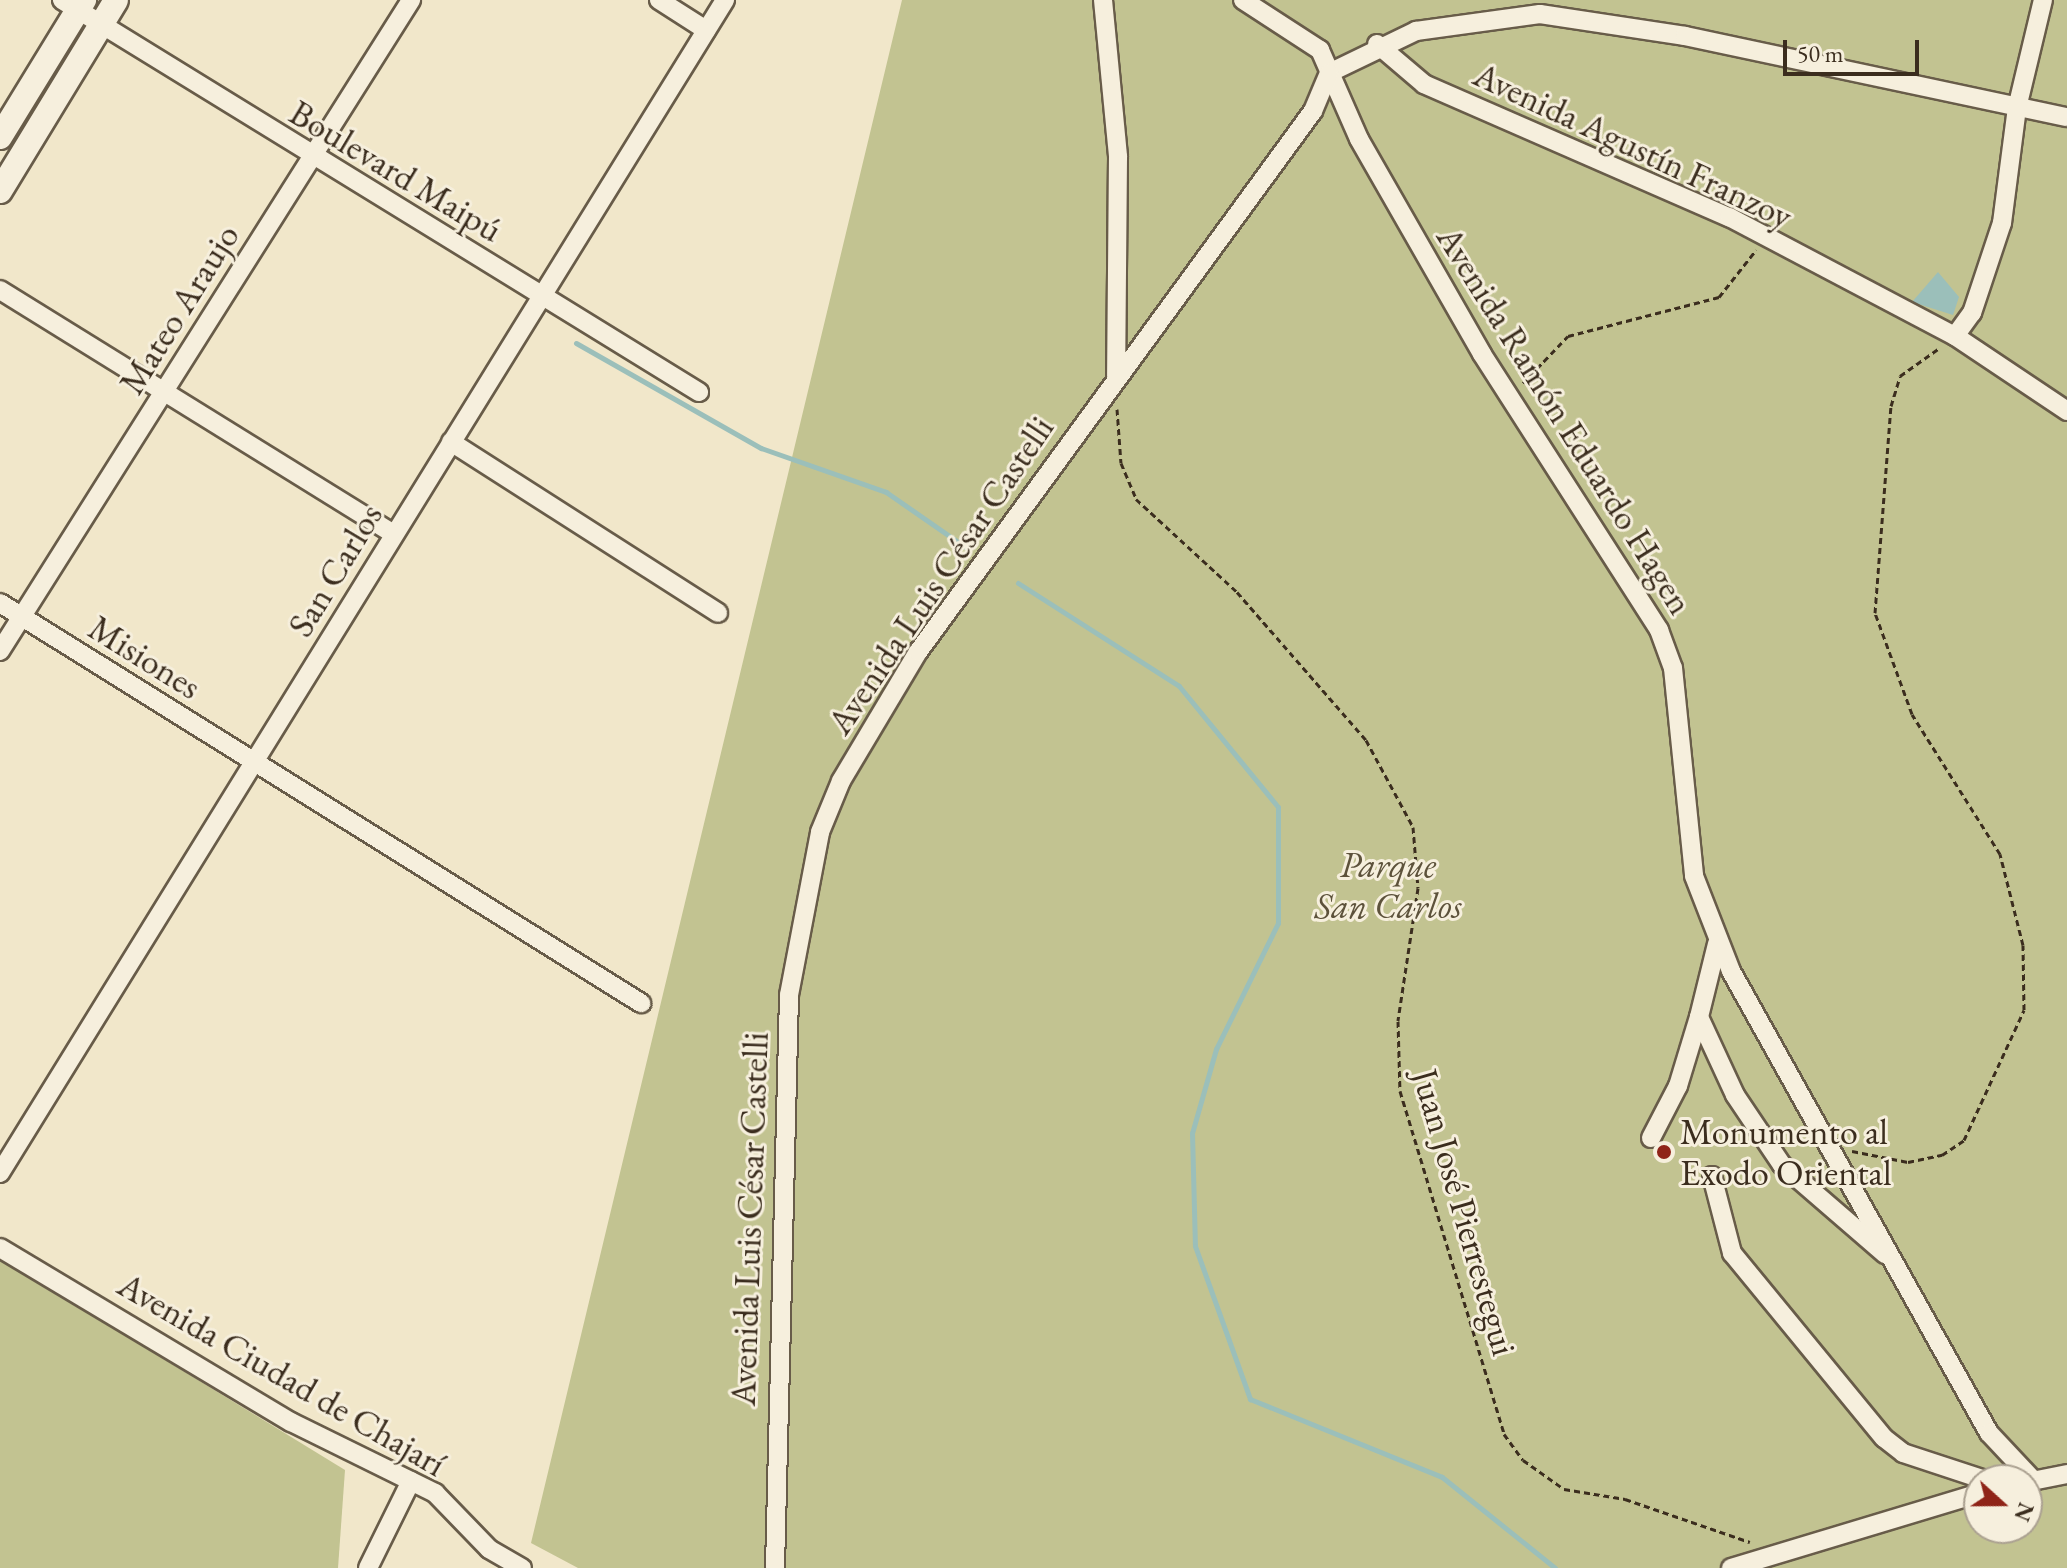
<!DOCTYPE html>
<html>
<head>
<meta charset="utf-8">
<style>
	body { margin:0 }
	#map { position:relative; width:2067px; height:1568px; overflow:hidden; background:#f1e7ca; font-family:"EB Garamond",serif }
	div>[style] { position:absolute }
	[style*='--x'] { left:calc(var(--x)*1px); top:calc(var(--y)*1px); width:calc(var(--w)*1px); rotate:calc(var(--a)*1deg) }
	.green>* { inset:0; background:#c2c391 }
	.water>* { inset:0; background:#9bbfba }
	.stream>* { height:5px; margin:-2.5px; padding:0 2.5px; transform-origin:2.5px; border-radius:2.5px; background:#9bbfba }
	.path>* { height:3px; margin-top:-1.5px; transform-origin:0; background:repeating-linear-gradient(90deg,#3b2d1e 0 6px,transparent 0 10px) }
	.roads { filter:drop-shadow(2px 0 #685c49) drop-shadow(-2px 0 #685c49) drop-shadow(0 2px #685c49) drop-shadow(0 -2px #685c49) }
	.street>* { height:18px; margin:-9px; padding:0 9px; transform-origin:9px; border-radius:9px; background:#f6efdd }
	.secondary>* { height:24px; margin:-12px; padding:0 12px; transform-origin:12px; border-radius:12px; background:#f6efdd }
	.dots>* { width:22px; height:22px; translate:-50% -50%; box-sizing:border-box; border:4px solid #f6efdd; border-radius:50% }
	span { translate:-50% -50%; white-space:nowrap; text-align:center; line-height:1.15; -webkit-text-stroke:6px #f6efdd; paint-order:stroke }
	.street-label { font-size:36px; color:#3b2d1e }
	.park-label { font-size:36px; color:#5d523b; font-style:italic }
	.poi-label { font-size:36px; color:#3b2d1e }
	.left { translate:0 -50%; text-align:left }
	.north { position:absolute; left:1963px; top:1464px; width:80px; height:80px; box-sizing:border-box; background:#f6efdd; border:2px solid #aba191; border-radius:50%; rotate:111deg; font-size:22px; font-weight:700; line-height:32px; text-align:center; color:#3b2d1e }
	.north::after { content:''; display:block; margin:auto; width:28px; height:36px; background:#8f2418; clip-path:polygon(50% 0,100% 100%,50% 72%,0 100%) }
	.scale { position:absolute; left:1783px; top:40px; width:136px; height:36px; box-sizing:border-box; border:4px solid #3b2d1e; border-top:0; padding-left:10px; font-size:24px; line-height:28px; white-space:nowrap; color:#3b2d1e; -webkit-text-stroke:6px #f6efdd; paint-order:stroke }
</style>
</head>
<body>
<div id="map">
	<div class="green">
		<div style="clip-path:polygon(evenodd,902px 0,2067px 0,2067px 1568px,578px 1568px,531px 1543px,902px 0,1979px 1480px,2027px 1480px,2027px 1528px,1979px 1528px,1979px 1480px)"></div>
		<div style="clip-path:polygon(0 1259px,345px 1470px,338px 1568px,0 1568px)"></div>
	</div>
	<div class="water">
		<div style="clip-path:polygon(1938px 272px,1959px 297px,1953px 315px,1912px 302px)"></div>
	</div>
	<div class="stream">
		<div style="--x:576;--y:343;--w:213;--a:29.6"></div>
		<div style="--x:761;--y:448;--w:133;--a:19.4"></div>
		<div style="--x:886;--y:492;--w:100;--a:34.8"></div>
		<div style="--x:1018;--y:583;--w:191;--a:32.6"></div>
		<div style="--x:1179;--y:686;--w:156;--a:50.7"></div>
		<div style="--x:1278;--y:807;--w:116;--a:90"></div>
		<div style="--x:1278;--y:923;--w:140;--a:116.2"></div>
		<div style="--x:1216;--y:1049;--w:87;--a:105.9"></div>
		<div style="--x:1192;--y:1133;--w:113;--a:88.5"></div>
		<div style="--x:1195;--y:1246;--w:163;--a:70.2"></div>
		<div style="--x:1250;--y:1399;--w:207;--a:22.1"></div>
		<div style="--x:1442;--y:1477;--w:145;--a:38.8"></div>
	</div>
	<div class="path">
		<div style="--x:1523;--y:383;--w:65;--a:-46.2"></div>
		<div style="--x:1568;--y:336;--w:156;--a:-14.5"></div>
		<div style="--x:1719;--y:297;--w:60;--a:-51.8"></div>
		<div style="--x:1117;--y:409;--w:54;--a:85.8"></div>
		<div style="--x:1121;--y:463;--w:39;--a:67"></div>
		<div style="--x:1136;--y:499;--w:137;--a:42.6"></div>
		<div style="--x:1237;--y:592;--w:196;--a:48.9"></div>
		<div style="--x:1366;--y:740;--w:99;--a:61.6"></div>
		<div style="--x:1413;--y:827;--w:61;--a:85.3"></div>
		<div style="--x:1418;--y:888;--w:134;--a:98.6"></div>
		<div style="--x:1398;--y:1021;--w:70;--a:88.4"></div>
		<div style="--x:1400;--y:1091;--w:358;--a:73.1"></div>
		<div style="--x:1504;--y:1434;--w:32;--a:54"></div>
		<div style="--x:1523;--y:1460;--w:50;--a:35.3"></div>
		<div style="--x:1564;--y:1489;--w:62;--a:9.3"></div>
		<div style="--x:1625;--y:1499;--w:132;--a:19"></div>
		<div style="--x:1852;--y:1151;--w:57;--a:11.1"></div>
		<div style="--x:1908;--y:1162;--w:35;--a:-12"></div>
		<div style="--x:1942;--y:1155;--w:27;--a:-34"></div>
		<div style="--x:1964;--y:1140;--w:143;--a:-65.2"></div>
		<div style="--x:2024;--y:1010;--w:65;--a:-90.9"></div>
		<div style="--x:2023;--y:945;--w:94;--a:-104.2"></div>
		<div style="--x:2000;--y:854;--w:165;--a:-122.2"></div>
		<div style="--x:1912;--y:714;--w:108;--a:-110.1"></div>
		<div style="--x:1875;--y:613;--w:208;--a:-85.6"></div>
		<div style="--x:1891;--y:406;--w:31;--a:-73"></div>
		<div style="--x:1900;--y:376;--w:47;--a:-35.4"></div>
	</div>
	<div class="roads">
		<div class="street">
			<div style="--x:62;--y:0;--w:748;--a:31.61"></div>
			<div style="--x:659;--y:0;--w:56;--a:32.6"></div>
			<div style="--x:1103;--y:0;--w:158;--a:84.5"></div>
			<div style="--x:1118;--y:157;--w:219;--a:90.5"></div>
			<div style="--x:1243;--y:0;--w:92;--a:33"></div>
			<div style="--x:1320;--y:50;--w:97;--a:66.3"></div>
			<div style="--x:1359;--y:139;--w:248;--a:60.2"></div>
			<div style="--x:1482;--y:354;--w:328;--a:57.3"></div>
			<div style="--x:1659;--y:630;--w:40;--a:69.8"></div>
			<div style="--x:1673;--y:668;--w:209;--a:84.2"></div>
			<div style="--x:1694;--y:876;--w:102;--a:68.7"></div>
			<div style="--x:1731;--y:971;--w:529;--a:60.82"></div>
			<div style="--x:1989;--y:1433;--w:66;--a:46.8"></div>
			<div style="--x:1377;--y:44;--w:62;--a:40.4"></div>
			<div style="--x:1424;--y:84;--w:333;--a:23.6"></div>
			<div style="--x:1729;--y:217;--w:255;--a:27.8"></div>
			<div style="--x:1955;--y:336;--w:135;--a:33.8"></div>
			<div style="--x:1329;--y:73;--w:97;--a:-25.8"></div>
			<div style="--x:1416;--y:31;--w:125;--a:-7.8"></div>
			<div style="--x:1540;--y:14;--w:147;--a:8.6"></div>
			<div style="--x:1685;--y:36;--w:390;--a:12"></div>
			<div style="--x:0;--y:290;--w:463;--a:31.8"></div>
			<div style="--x:1955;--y:336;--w:29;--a:-54"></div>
			<div style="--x:1972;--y:313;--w:95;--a:-71.6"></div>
			<div style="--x:2002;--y:223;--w:116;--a:-82.6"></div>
			<div style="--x:2017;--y:108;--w:111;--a:-76.5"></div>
			<div style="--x:451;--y:442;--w:317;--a:32.6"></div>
			<div style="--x:0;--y:603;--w:756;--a:31.97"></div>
			<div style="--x:0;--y:651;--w:770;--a:-57.73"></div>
			<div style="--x:1717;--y:944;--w:75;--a:103.9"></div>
			<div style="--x:1699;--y:1017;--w:86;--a:65.2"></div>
			<div style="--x:1735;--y:1095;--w:84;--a:56.1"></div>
			<div style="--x:1782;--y:1165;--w:136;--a:40.8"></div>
			<div style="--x:1651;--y:1138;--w:59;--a:-62.6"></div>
			<div style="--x:1678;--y:1086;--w:72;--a:-73.1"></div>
			<div style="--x:0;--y:1173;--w:1379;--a:-58.28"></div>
			<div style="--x:1712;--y:1176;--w:80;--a:75.4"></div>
			<div style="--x:1732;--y:1253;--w:239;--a:50.6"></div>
			<div style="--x:1884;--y:1438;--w:24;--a:38"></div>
			<div style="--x:1903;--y:1453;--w:86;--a:18.2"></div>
			<div style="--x:0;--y:1248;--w:339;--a:30.9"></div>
			<div style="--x:291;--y:1422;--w:161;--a:26.2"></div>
			<div style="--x:435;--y:1493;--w:78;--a:46"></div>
			<div style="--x:489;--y:1549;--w:38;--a:30"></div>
			<div style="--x:2027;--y:1482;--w:41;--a:-11.3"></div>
			<div style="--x:368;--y:1568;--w:97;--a:-63.7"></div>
			<div style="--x:775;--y:1568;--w:573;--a:-88.6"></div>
			<div style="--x:789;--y:995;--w:166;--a:-79.2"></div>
			<div style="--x:820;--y:832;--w:55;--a:-67.6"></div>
			<div style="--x:841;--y:781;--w:150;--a:-59.2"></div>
			<div style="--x:918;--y:652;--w:670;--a:-53.87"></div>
			<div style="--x:1313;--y:111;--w:41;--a:-67.2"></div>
			<div style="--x:1731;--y:1568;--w:259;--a:-16.8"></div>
		</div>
		<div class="secondary">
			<div style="--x:0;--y:137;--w:161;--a:-58.5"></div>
			<div style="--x:0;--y:191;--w:223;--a:-58.7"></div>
		</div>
	</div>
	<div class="dots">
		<div style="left:1664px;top:1152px;background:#8f2418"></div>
	</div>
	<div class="street-label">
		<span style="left:1633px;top:145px;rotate:25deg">Avenida Agustín Franzoy</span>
		<span style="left:396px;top:171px;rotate:31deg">Boulevard Maipú</span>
		<span style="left:179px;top:309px;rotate:-58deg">Mateo Araujo</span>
		<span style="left:1565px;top:420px;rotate:58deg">Avenida Ramón Eduardo Hagen</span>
		<span style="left:335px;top:570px;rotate:-59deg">San Carlos</span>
		<span style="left:940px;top:575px;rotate:-56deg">Avenida Luis César Castelli</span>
		<span style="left:145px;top:657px;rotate:32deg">Misiones</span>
		<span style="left:1465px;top:1212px;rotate:74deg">Juan José Pierrestegui</span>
		<span style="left:749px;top:1219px;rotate:-88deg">Avenida Luis César Castelli</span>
		<span style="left:282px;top:1374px;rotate:30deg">Avenida Ciudad de Chajarí</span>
	</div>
	<div class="park-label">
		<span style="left:1388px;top:885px">Parque<br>San Carlos</span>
	</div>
	<div class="poi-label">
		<span class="left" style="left:1680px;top:1152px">Monumento al<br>Exodo Oriental</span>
	</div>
	<div class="north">N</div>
	<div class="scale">50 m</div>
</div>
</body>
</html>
